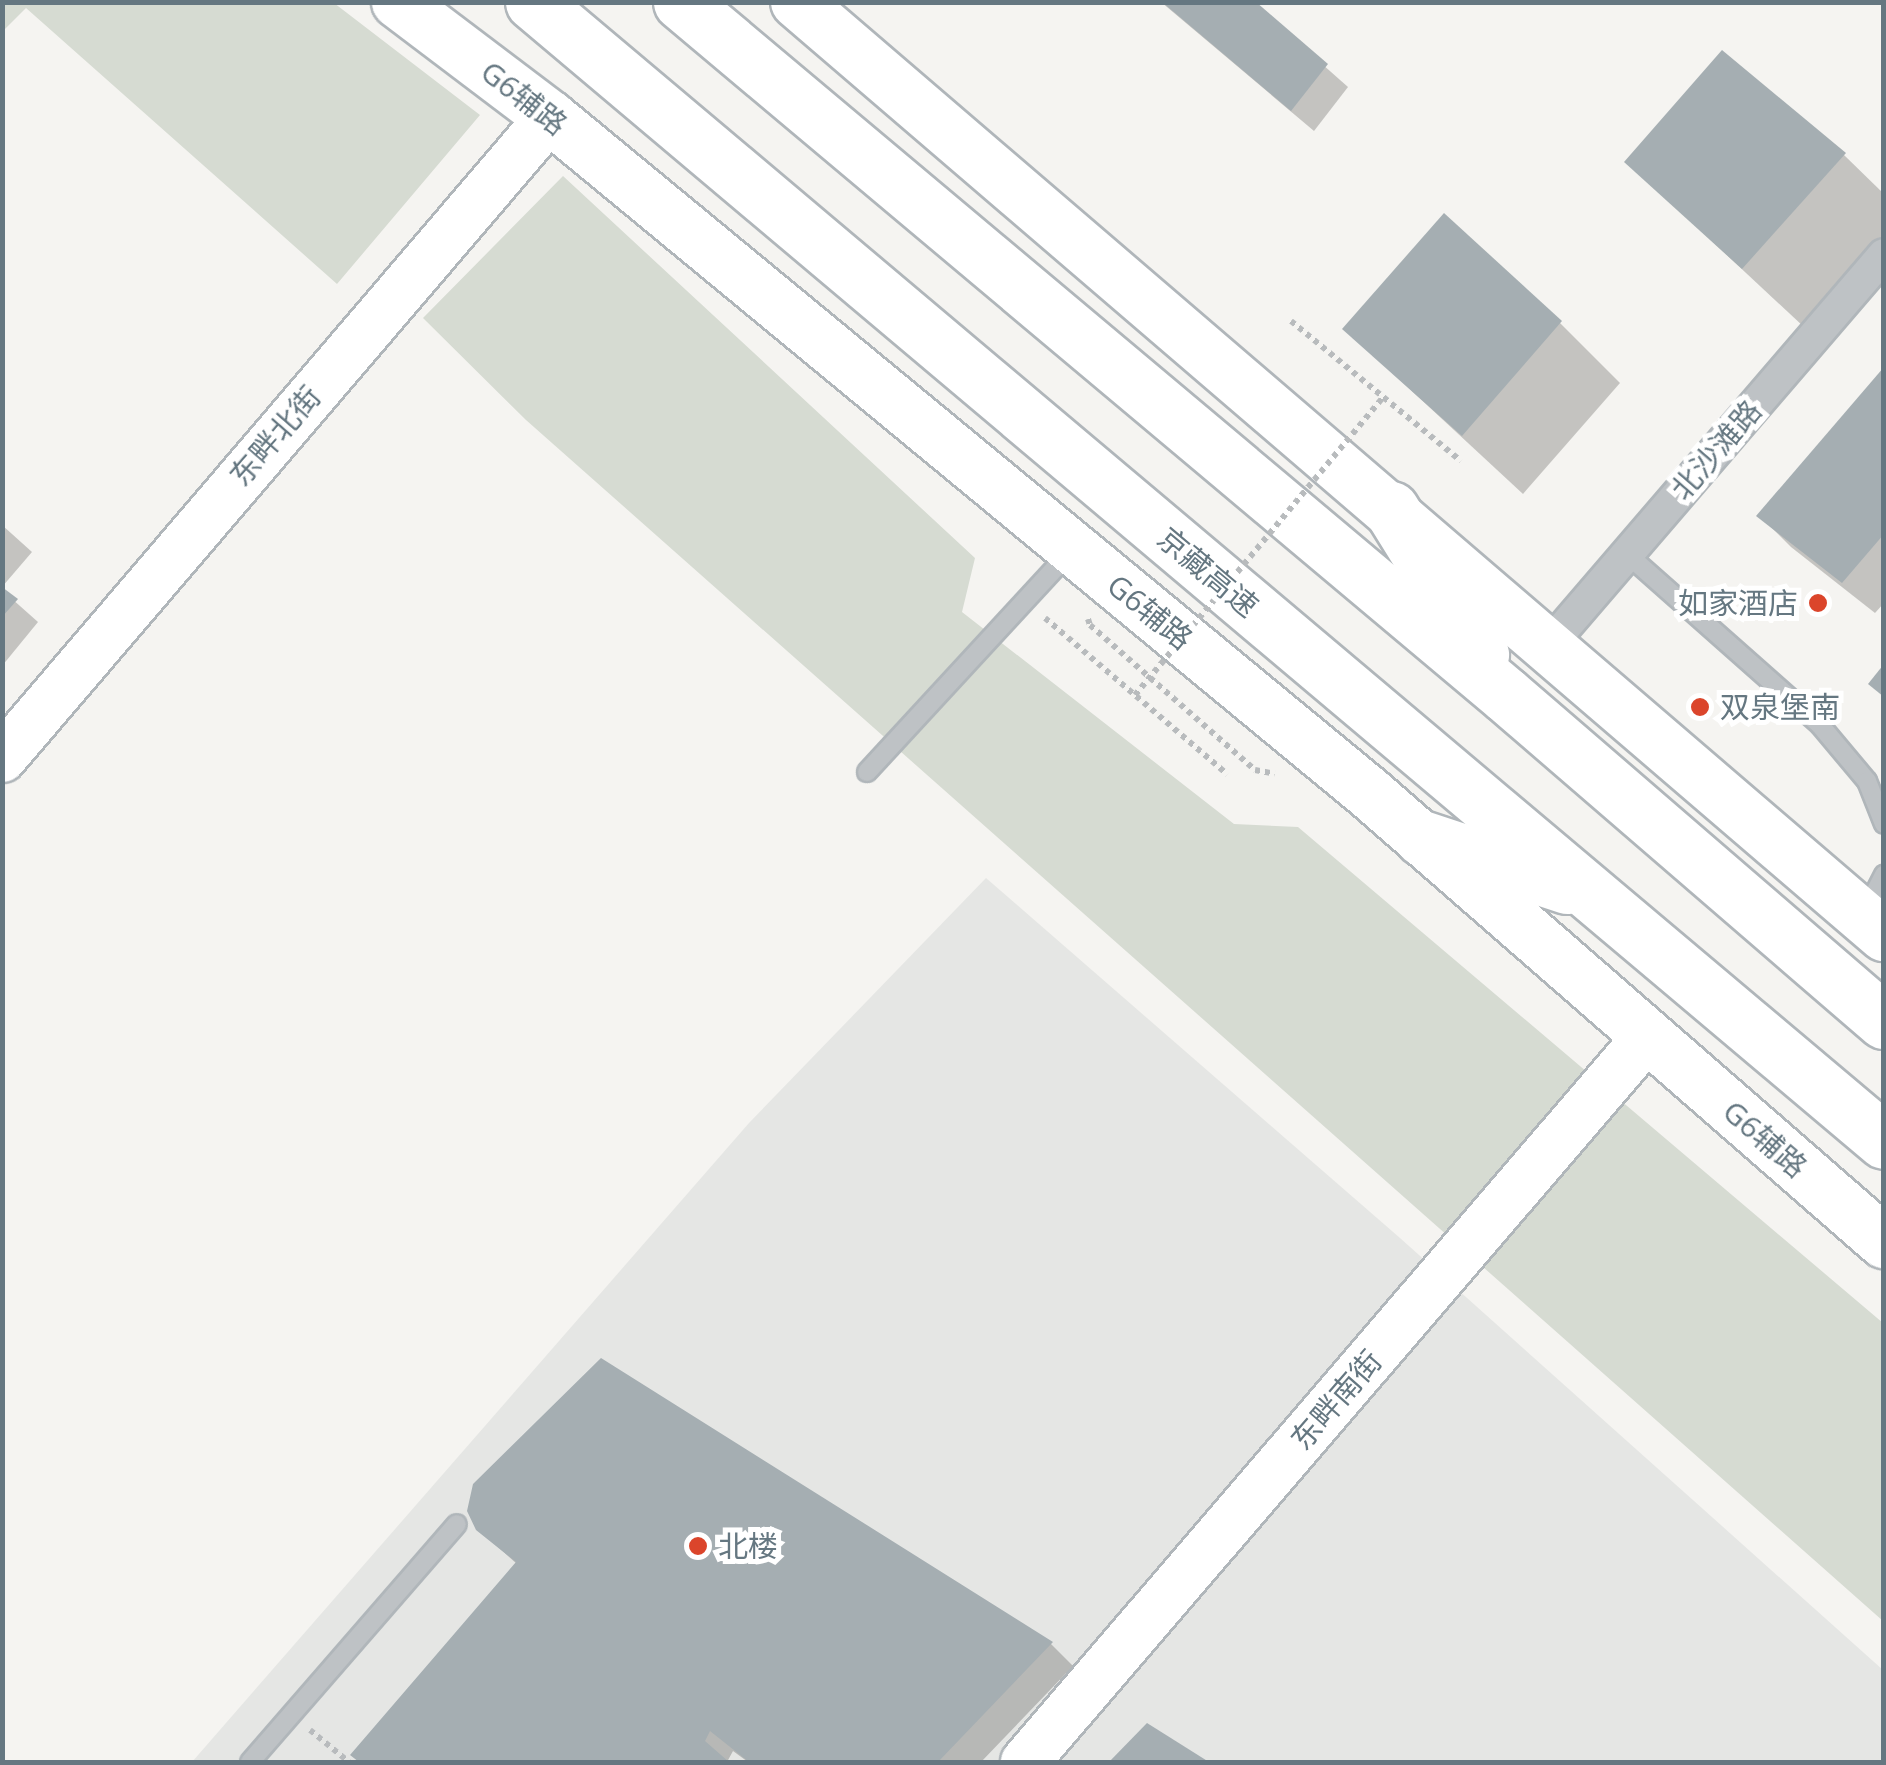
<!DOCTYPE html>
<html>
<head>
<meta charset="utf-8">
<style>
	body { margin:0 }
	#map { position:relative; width:1886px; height:1765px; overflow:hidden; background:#f5f4f1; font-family:"Open Sans","Noto Sans SC",sans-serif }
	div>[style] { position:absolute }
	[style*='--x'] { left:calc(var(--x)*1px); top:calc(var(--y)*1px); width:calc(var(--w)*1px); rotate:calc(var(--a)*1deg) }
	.built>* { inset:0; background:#e5e6e4 }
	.green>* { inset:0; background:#d6dbd2 }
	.shadow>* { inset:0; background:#0003 }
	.building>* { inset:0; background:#a5aeb2 }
	.path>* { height:6px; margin-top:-3px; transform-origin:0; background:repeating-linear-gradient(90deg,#b8bbbd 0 5px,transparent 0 10px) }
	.roads { filter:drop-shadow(2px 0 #b0b6ba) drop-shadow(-2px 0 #b0b6ba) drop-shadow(0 2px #b0b6ba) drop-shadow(0 -2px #b0b6ba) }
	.lane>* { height:18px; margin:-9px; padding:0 9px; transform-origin:9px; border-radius:9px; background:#bec2c5 }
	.street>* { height:32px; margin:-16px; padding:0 16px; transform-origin:16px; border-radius:16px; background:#bec2c5 }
	.secondary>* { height:48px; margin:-24px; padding:0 24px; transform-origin:24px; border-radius:24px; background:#fff }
	.primary>* { height:52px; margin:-26px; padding:0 26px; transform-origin:26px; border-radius:26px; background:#fff }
	.highway>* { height:55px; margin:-27.5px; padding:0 27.5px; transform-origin:27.5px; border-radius:27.5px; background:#fff }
	.path-bridge>* { height:6px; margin-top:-3px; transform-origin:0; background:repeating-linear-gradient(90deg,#b8bbbd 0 5px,transparent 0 10px) }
	.dots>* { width:28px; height:28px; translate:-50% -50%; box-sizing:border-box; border:5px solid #fff; border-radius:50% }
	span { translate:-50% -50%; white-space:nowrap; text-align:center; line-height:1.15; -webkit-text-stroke:10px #fff; paint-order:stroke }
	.street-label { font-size:30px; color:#657781 }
	.poi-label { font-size:30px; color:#657781 }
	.right { translate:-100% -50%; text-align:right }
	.left { translate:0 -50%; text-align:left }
	.frame { position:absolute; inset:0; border:5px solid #657781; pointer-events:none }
</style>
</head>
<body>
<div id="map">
	<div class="built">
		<div style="clip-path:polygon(986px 878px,1400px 1238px,1883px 1670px,1883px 1762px,192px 1762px,749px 1123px)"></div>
	</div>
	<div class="green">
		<div style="clip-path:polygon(3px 2px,334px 3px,480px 115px,337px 284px,26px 8px,3px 31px)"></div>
		<div style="clip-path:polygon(563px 176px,975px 558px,962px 612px,1234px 824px,1298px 827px,1883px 1323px,1883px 1621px,526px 420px,423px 318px)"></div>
	</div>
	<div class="shadow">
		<div style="clip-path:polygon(1161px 2px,1252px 2px,1348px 87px,1314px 131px)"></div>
		<div style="clip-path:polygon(1844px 155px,1884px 194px,1884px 238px,1804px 327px,1627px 162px)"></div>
		<div style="clip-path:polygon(1560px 323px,1620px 383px,1523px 494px,1345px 329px)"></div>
		<div style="clip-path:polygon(1884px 371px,1884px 603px,1875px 613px,1791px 547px,1760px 516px)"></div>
		<div style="clip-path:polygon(2px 525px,32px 552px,2px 587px)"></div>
		<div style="clip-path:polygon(2px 590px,38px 622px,2px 666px)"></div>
		<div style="clip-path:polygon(478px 1529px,1051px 1644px,1073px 1666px,981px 1762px,748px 1762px,733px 1751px,727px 1762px,361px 1762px,353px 1754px,517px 1564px)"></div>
	</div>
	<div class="building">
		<div style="clip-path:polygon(1162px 2px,1256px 2px,1328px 64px,1291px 111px)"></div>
		<div style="clip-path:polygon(1722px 50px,1846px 153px,1742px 269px,1624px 162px)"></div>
		<div style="clip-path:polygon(1444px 213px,1562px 321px,1462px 436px,1342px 329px)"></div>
		<div style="clip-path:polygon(1884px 367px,1884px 534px,1842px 583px,1756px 516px)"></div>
		<div style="clip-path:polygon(2px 587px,18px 599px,2px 617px)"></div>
		<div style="clip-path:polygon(1884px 664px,1884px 697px,1868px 684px)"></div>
		<div style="clip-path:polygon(601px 1358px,1053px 1642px,938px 1762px,749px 1762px,710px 1731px,705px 1741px,729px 1762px,359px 1762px,350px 1755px,516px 1562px,476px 1530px,467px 1511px,473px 1484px)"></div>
		<div style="clip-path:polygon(1147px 1723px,1209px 1762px,1109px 1762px)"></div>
	</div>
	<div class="path">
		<div style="--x:1291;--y:321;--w:220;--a:39.5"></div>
		<div style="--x:1045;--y:618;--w:240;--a:40.6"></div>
		<div style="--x:1088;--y:619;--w:6;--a:72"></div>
		<div style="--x:1090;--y:625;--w:220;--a:41.3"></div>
		<div style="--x:1255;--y:770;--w:20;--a:11"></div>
		<div style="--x:310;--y:1730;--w:50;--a:39.4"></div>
	</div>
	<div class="roads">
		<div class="lane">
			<div style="--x:1627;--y:554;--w:258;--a:41.5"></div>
			<div style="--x:1820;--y:725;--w:73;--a:50"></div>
			<div style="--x:1867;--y:781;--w:46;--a:68.4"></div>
			<div style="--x:867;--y:772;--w:298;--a:-47.3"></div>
			<div style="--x:1865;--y:912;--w:42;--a:-62.8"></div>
			<div style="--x:250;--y:1762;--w:315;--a:-49"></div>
		</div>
		<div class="street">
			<div style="--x:1549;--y:645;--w:514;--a:-49.34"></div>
		</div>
		<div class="secondary">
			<div style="--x:2;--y:758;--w:843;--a:-49.47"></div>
			<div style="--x:1025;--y:1762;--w:955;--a:-49.37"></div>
		</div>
		<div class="primary">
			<div style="--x:398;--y:2;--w:191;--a:37.1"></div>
			<div style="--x:550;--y:117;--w:1061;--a:39.53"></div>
			<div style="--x:1368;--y:792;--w:685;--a:41.09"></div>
			<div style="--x:797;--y:2;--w:1433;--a:40.64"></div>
		</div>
		<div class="highway">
			<div style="--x:533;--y:2;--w:1767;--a:40.13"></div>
			<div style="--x:681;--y:2;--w:1077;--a:40.03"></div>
			<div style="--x:1506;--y:695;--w:499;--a:40.8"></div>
			<div style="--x:1391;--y:509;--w:171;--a:58.2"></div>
			<div style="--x:1422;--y:838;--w:153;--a:18.3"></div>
		</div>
	</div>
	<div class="path-bridge">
		<div style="--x:1135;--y:695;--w:388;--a:-50.2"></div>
	</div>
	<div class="dots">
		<div style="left:1818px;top:603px;background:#db452b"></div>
		<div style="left:1700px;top:707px;background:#db452b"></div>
		<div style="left:698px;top:1546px;background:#db452b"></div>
	</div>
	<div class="street-label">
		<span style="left:524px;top:98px;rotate:38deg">G6辅路</span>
		<span style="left:275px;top:436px;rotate:-49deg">东畔北街</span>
		<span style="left:1716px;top:450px;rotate:-49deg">北沙滩路</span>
		<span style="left:1208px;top:572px;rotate:40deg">京藏高速</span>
		<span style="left:1150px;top:612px;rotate:39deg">G6辅路</span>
		<span style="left:1765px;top:1139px;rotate:41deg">G6辅路</span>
		<span style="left:1336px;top:1400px;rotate:-49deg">东畔南街</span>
	</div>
	<div class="poi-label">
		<span class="right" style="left:1798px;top:603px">如家酒店</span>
		<span class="left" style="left:1720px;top:707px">双泉堡南</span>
		<span class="left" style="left:718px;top:1546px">北楼</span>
	</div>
	<div class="frame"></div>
</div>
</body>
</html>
